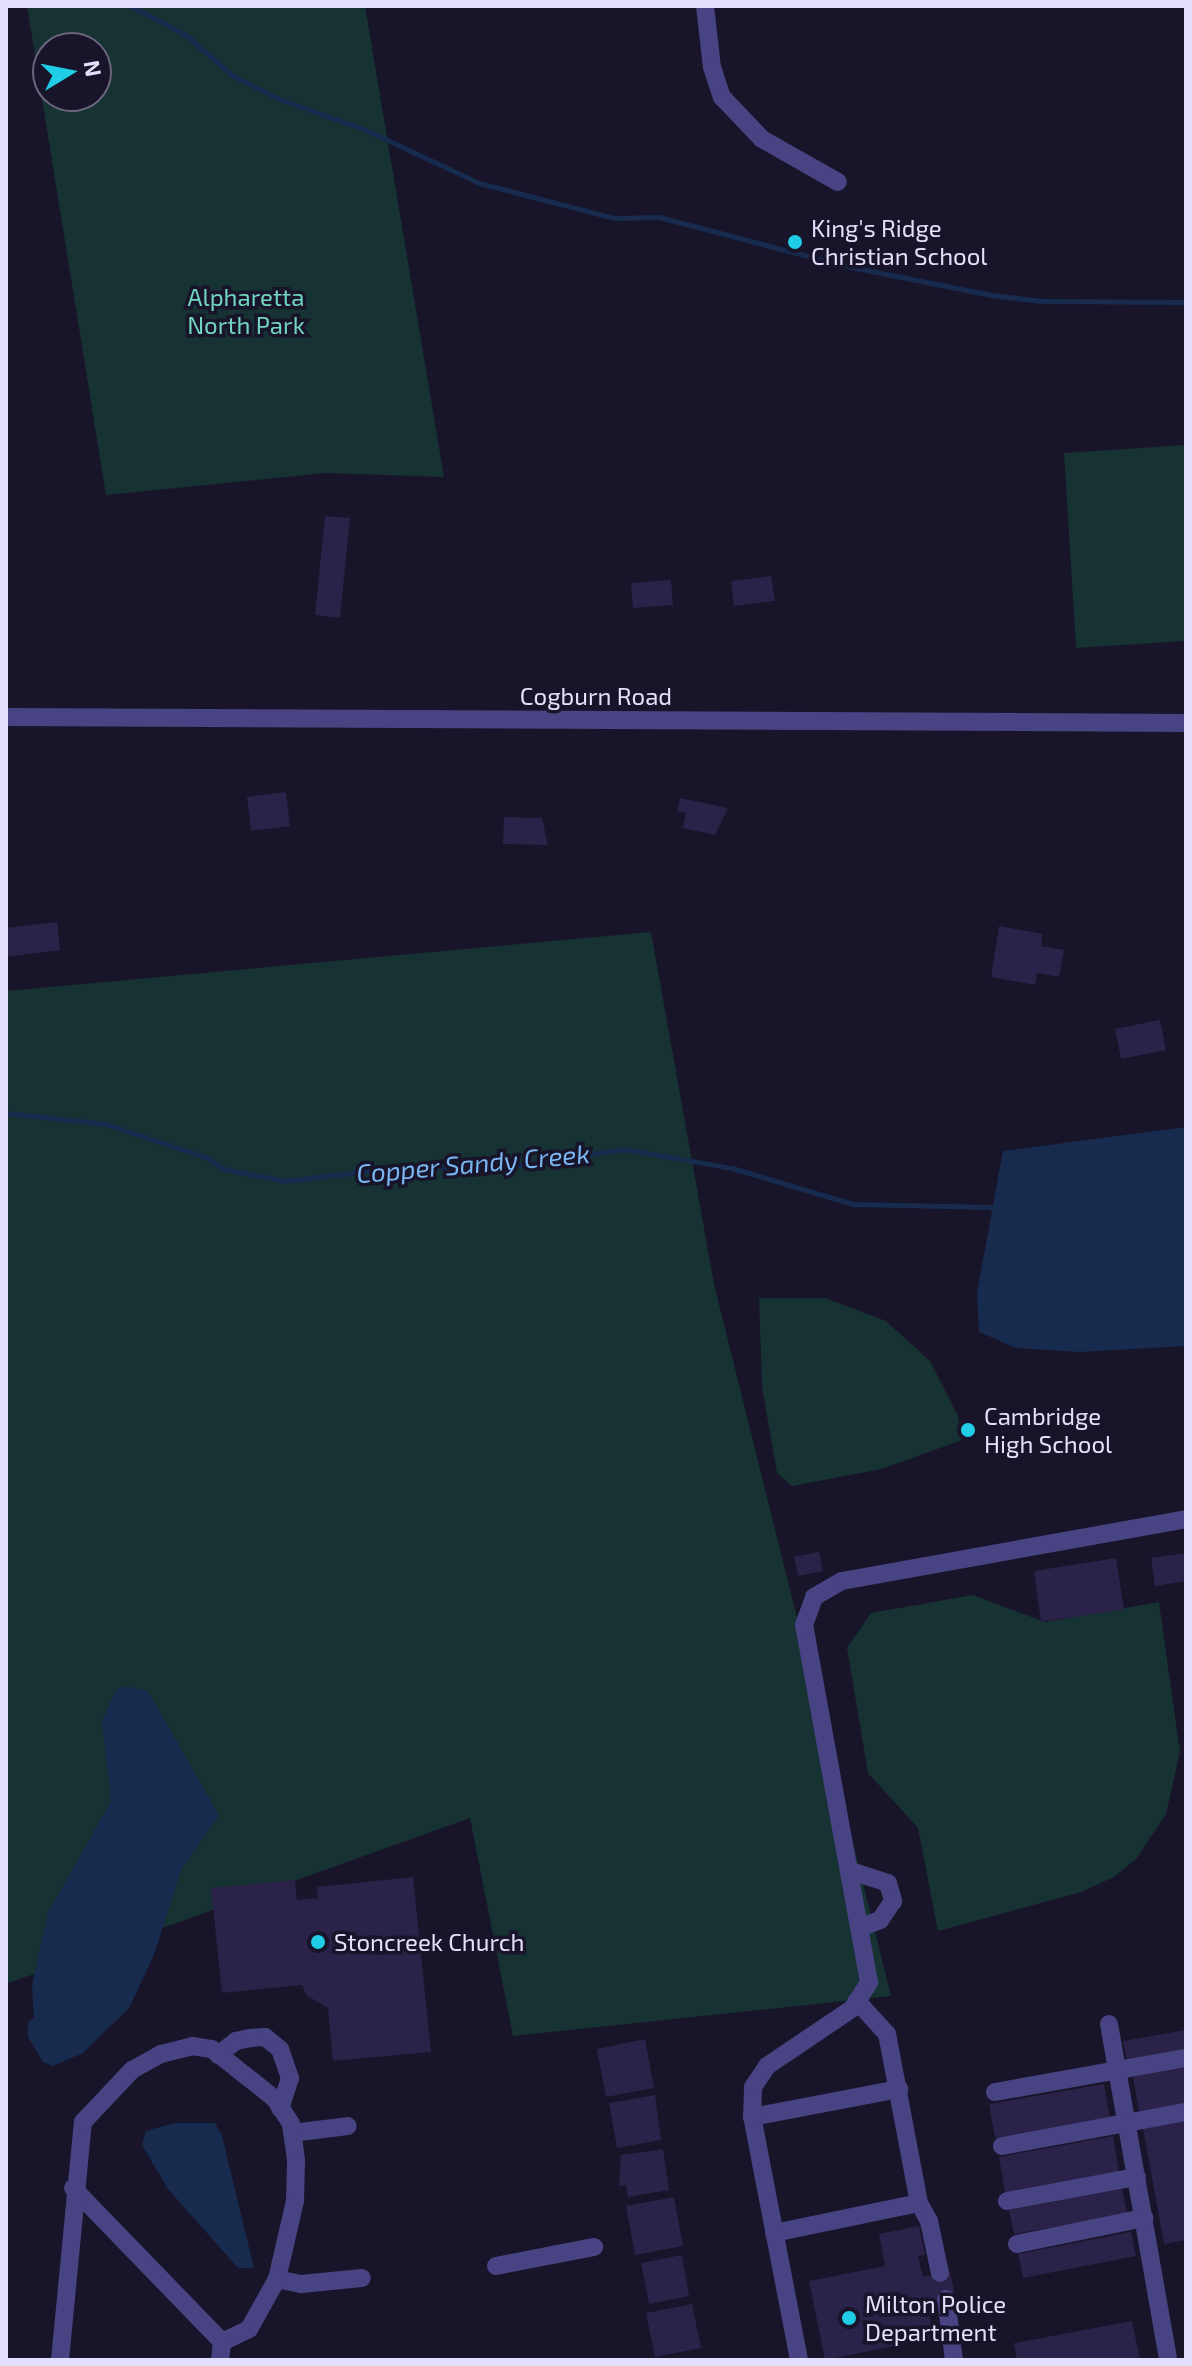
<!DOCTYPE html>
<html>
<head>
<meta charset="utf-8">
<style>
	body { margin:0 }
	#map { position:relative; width:1192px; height:2366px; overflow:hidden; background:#181429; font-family:"Exo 2",sans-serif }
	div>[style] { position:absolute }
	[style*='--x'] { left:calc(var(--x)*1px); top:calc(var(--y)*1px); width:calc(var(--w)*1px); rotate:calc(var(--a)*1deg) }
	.green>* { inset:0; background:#173232 }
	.water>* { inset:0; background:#172b4e }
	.stream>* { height:5px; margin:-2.5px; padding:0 2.5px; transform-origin:2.5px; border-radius:2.5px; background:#172b4e }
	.building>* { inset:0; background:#2a2248 }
	.minor>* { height:18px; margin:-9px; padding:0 9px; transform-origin:9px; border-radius:9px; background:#484483 }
	.dots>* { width:22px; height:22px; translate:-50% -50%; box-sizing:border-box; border:4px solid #181429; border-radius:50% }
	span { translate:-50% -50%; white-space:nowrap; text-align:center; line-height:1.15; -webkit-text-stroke:7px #181429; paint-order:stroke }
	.poi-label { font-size:24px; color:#e3dffc }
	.left { translate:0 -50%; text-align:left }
	.park-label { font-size:24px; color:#71d5bf }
	.street-label { font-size:24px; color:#e3dffc }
	.water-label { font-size:26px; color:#78b5f1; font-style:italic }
	.frame { position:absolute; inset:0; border:8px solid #e3dffc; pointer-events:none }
	.north { position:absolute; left:32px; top:32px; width:80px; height:80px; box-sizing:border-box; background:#181429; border:2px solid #69657d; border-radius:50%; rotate:80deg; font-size:22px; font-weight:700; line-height:32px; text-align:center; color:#e3dffc }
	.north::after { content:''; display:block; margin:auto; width:28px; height:36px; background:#1fcde7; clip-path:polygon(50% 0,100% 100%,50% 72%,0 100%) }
</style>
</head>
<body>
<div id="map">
	<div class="green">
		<div style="clip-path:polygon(evenodd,27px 6px,365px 6px,444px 477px,325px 473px,106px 495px,27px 6px,48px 48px,96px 48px,96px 96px,48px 96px,48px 48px)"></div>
		<div style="clip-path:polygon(1186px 445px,1186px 641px,1076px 648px,1064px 453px)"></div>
		<div style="clip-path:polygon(651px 932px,714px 1284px,891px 1996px,513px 2036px,470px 1818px,6px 1984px,6px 991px)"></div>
		<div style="clip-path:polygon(759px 1298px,825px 1298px,886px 1321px,930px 1361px,958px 1416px,962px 1440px,882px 1469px,792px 1486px,777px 1473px,762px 1387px)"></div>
		<div style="clip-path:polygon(973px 1595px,1045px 1622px,1159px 1602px,1180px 1752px,1166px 1814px,1136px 1859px,1114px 1877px,1081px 1892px,938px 1931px,918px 1828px,868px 1773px,847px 1648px,871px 1613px)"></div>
	</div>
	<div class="water">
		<div style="clip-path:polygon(1186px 1127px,1186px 1346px,1080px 1352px,1016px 1348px,979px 1332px,977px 1293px,1003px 1151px)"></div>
		<div style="clip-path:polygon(125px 1686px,148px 1691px,219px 1815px,181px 1870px,154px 1955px,129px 2008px,83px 2053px,53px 2066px,43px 2062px,28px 2037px,28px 2022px,34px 2018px,32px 1985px,48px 1913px,111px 1801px,102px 1721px,116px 1690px)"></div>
		<div style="clip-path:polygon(174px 2123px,215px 2123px,222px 2136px,254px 2268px,238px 2268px,168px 2189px,142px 2145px,146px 2131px)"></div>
	</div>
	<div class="stream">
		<div style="--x:131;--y:6;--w:62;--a:27.8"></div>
		<div style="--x:186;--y:35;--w:62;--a:41.1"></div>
		<div style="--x:233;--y:76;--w:51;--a:26.6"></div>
		<div style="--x:279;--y:99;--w:92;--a:19.6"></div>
		<div style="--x:366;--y:130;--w:125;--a:25.1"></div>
		<div style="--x:479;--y:183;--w:139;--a:14.5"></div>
		<div style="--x:614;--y:218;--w:45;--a:-1.3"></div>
		<div style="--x:659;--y:217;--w:193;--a:14.7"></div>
		<div style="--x:846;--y:266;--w:148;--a:11.3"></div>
		<div style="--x:991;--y:295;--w:51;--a:6.7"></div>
		<div style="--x:1042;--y:301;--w:144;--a:0.4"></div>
		<div style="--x:6;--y:1113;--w:101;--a:6.3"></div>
		<div style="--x:106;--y:1124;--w:108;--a:18.4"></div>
		<div style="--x:208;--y:1158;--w:19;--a:35"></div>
		<div style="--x:224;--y:1169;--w:62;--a:11.1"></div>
		<div style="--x:285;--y:1181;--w:101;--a:-6.8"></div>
		<div style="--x:385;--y:1169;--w:138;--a:-1.7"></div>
		<div style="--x:523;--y:1165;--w:102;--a:-9"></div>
		<div style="--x:624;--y:1149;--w:110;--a:10"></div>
		<div style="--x:732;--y:1168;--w:126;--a:16.6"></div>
		<div style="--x:853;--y:1204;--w:139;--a:1.2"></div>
	</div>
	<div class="building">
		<div style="clip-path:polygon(325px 516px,350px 518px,340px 618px,315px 615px)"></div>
		<div style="clip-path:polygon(771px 576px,775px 601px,734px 606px,731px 581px)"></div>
		<div style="clip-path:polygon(671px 580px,673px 605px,633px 608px,631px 583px)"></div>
		<div style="clip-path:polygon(286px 792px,290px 826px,251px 831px,247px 797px)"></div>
		<div style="clip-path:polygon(680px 798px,728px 808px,715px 835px,683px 828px,686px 813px,677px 811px)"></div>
		<div style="clip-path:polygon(504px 817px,542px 818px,548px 845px,503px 844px)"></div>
		<div style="clip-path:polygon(57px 922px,60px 950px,6px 957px,6px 928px)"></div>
		<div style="clip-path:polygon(999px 926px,1043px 934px,1041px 946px,1064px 950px,1059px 977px,1037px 973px,1035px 985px,991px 977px)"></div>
		<div style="clip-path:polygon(1160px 1020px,1166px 1050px,1121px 1059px,1115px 1029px)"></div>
		<div style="clip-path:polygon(819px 1552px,823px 1571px,798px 1576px,794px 1557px)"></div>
		<div style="clip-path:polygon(1186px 1553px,1186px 1581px,1155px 1586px,1151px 1558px)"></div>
		<div style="clip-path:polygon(1116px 1558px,1124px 1609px,1041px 1622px,1034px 1571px)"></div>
		<div style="clip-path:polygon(413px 1877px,431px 2052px,333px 2061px,328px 2008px,306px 1995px,302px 1985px,222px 1993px,211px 1888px,295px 1880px,297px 1900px,318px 1898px,317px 1887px)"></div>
		<div style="clip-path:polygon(1186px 2030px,1186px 2049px,1127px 2060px,1123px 2041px)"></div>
		<div style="clip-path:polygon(645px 2039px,654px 2088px,606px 2097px,597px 2049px)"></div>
		<div style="clip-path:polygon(1186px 2066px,1186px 2104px,1139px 2112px,1133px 2076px)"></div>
		<div style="clip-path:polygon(1104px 2084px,1110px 2118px,995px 2138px,989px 2104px)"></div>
		<div style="clip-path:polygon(655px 2095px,661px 2140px,617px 2148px,609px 2103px)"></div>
		<div style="clip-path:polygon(1186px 2120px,1186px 2240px,1164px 2244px,1143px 2128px)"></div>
		<div style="clip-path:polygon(1113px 2136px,1119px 2172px,1005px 2193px,999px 2157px)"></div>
		<div style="clip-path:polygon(663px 2149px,669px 2190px,628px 2197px,626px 2185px,619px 2186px,621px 2155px)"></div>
		<div style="clip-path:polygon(1122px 2189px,1127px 2214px,1014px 2234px,1009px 2210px)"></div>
		<div style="clip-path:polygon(674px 2197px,683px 2246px,635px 2255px,626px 2206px)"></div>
		<div style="clip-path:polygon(919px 2226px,925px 2255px,918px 2256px,923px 2277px,950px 2271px,955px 2297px,927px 2303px,934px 2338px,825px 2360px,809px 2281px,885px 2266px,879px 2234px)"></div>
		<div style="clip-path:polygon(1131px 2232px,1136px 2256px,1023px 2278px,1018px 2254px)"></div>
		<div style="clip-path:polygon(682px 2255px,689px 2296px,649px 2304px,641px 2263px)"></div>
		<div style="clip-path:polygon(692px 2304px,701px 2348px,655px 2357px,646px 2313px)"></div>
		<div style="clip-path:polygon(1132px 2321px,1140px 2360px,1017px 2360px,1014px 2343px)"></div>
	</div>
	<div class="minor">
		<div style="--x:705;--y:6;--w:61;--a:83.5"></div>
		<div style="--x:712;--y:67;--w:32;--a:72"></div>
		<div style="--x:722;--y:97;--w:58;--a:46.4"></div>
		<div style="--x:762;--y:139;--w:87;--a:29.5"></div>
		<div style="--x:6;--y:717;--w:1180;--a:0.29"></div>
		<div style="--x:851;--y:1871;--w:39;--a:18"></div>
		<div style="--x:888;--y:1883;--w:19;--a:74"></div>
		<div style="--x:893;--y:1901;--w:23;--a:124"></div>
		<div style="--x:880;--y:1920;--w:19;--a:159"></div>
		<div style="--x:1109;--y:2024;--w:341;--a:80"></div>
		<div style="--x:218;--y:2055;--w:23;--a:-38"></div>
		<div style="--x:236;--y:2041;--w:14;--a:-12"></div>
		<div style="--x:250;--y:2038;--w:15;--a:-4"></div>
		<div style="--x:265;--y:2037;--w:19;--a:39"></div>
		<div style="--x:280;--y:2049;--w:31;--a:71"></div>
		<div style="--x:290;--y:2078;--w:32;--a:108"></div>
		<div style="--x:995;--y:2092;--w:194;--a:-10.1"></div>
		<div style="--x:752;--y:2117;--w:150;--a:-10.8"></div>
		<div style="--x:292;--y:2133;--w:56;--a:-7.1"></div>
		<div style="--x:1002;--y:2146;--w:187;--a:-10.5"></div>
		<div style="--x:73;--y:2188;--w:214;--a:45.9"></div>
		<div style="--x:1007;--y:2201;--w:132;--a:-10.5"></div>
		<div style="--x:919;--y:2203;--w:21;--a:61"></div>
		<div style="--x:929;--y:2221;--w:53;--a:78.1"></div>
		<div style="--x:774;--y:2233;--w:148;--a:-11.7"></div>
		<div style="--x:919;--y:2203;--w:172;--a:-100.7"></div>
		<div style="--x:887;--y:2034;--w:45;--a:-132.3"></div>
		<div style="--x:1017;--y:2244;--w:130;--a:-11.6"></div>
		<div style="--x:496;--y:2266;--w:100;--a:-11"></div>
		<div style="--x:277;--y:2279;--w:25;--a:12"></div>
		<div style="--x:301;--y:2284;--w:61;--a:-5.6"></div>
		<div style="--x:946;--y:2299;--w:62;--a:82.5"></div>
		<div style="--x:60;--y:2360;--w:239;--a:-84.5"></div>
		<div style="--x:83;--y:2122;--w:71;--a:-46.7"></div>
		<div style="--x:132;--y:2070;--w:33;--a:-29"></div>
		<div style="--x:161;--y:2054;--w:32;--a:-14"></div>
		<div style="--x:192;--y:2046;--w:20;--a:9"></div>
		<div style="--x:212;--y:2049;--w:80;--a:38.4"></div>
		<div style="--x:275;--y:2099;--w:30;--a:57"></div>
		<div style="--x:291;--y:2124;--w:37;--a:82"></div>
		<div style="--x:296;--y:2161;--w:40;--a:91.4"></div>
		<div style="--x:295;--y:2201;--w:80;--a:103"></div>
		<div style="--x:277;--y:2279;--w:57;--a:119.2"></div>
		<div style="--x:249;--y:2329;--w:30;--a:154"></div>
		<div style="--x:222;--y:2342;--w:18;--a:96"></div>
		<div style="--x:799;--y:2360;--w:248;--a:-100.9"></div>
		<div style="--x:752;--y:2117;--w:30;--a:-88"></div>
		<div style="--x:753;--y:2087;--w:25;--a:-56"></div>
		<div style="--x:767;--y:2066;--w:104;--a:-34"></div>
		<div style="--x:853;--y:2008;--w:31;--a:-58"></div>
		<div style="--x:869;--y:1982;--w:363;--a:-100.3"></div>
		<div style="--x:804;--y:1625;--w:30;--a:-70"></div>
		<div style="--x:814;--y:1597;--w:32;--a:-30"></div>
		<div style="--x:842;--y:1581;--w:350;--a:-10.2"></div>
	</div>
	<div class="dots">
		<div style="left:795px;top:242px;background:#1fcde7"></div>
		<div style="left:968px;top:1430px;background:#1fcde7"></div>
		<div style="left:318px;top:1942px;background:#1fcde7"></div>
		<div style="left:849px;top:2318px;background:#1fcde7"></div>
	</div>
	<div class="poi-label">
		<span class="left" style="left:811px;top:242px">King's Ridge<br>Christian School</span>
		<span class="left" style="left:984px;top:1430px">Cambridge<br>High School</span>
		<span class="left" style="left:334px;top:1942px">Stoncreek Church</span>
		<span class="left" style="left:865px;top:2318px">Milton Police<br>Department</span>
	</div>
	<div class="park-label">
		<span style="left:246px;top:311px">Alpharetta<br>North Park</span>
	</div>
	<div class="street-label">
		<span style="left:596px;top:696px">Cogburn Road</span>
	</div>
	<div class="water-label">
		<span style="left:473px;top:1163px;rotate:-5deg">Copper Sandy Creek</span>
	</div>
	<div class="frame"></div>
	<div class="north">N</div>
</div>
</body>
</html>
